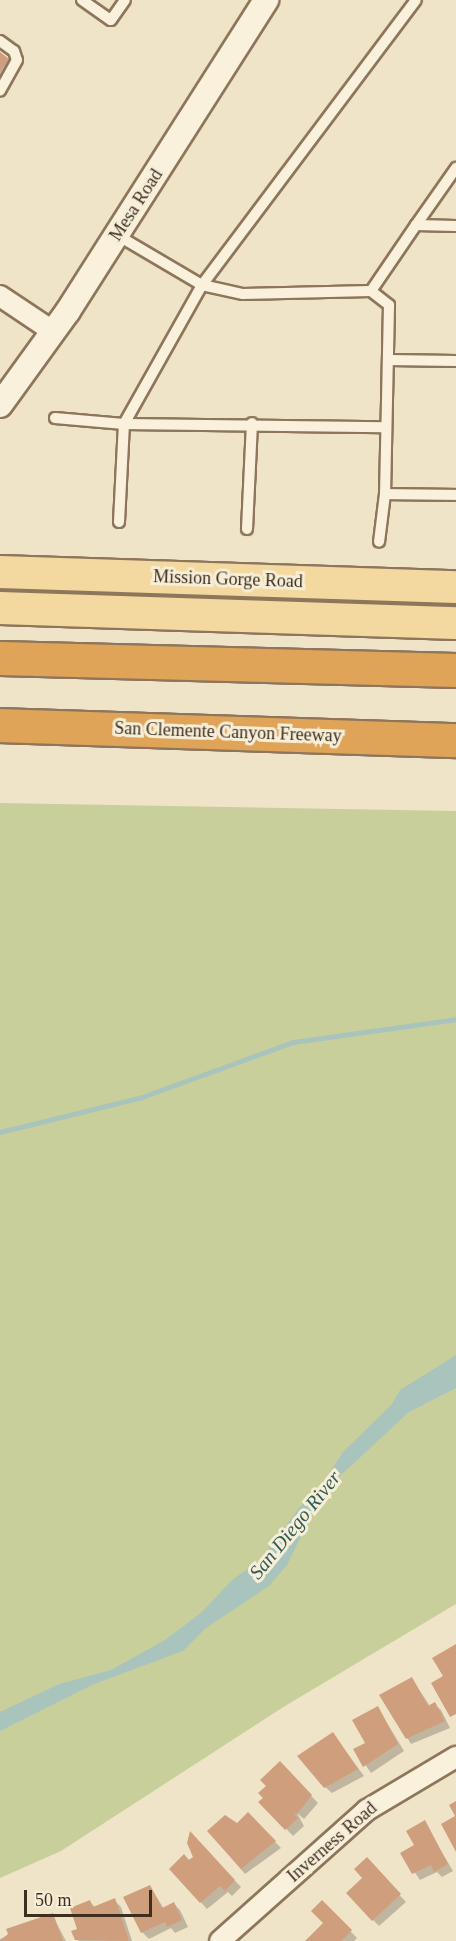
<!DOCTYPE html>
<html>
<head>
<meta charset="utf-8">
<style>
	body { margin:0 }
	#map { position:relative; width:456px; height:1941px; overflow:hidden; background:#f0e4c8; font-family:"Times New Roman",serif }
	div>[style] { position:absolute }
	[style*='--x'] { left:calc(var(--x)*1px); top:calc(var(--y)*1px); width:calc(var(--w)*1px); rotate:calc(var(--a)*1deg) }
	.green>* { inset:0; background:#c9cf9b }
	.water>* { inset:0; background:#a9c4bc }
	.shadow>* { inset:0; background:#0003 }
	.stream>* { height:5px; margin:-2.5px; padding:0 2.5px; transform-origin:2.5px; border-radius:2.5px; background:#a9c4bc }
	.building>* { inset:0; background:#cf9f7d }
	.roads { filter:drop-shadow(2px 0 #8d765c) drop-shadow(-2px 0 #8d765c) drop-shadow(0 2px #8d765c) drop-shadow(0 -2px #8d765c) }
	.service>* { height:10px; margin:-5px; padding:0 5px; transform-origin:5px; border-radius:5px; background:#faf1dc }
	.minor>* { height:20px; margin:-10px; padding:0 10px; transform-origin:10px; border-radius:10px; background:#faf1dc }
	.tertiary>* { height:24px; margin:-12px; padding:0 12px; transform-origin:12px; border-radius:12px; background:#faf1dc }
	.primary>* { height:32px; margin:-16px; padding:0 16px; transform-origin:16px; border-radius:16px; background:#f3d9a0 }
	.motorway>* { height:33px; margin:-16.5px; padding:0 16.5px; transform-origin:16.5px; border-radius:16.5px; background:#e0a458 }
	span { translate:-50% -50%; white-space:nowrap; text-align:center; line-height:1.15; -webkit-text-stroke:6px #f7eed8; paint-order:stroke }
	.street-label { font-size:18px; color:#3d2e20 }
	.water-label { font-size:20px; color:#2f5d5a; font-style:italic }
	.scale { position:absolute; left:24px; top:1890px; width:128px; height:27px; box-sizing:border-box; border:3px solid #3d2e20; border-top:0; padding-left:8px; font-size:18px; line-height:21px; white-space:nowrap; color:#3d2e20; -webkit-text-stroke:4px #f7eed8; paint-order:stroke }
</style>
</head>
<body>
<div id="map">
	<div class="green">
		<div style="clip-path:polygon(0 803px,456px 811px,456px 1604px,285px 1706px,61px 1851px,0 1878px)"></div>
	</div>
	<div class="water">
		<div style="clip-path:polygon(456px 1355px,456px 1388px,409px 1412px,340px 1476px,311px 1516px,287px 1565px,269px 1586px,206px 1628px,183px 1651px,94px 1684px,0 1731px,0 1712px,59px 1684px,111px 1670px,165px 1640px,202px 1612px,232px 1580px,260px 1560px,299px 1508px,320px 1487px,343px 1452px,392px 1404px,400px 1390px)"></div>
	</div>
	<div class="shadow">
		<div style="clip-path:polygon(0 54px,11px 63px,0 79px)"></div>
		<div style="clip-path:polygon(412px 1679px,430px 1706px,434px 1704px,441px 1710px,450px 1728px,411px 1744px,381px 1695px)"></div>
		<div style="clip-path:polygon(378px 1708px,404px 1751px,371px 1773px,355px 1750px,367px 1743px)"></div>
		<div style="clip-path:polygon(333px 1734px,364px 1776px,332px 1793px,325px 1787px)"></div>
		<div style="clip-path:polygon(280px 1763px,318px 1803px,304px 1819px,297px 1813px,304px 1826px,293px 1836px,261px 1802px)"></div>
		<div style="clip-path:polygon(248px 1814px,281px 1848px,245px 1874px,209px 1832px,237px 1825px)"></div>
		<div style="clip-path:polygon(424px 1822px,453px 1871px,442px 1877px,437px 1872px,420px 1880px,402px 1854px,416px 1846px)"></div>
		<div style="clip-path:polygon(190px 1834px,241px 1887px,232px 1896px,228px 1892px,207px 1909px,171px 1870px,194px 1857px)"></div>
		<div style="clip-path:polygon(367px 1860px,406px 1902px,379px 1926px,348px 1894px,364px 1878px)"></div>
		<div style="clip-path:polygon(150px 1886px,164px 1909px,174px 1904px,180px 1910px,188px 1927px,175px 1933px,171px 1928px,149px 1939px,142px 1932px)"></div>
		<div style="clip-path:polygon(114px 1900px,121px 1907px,132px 1941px,78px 1941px,90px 1902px,96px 1908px)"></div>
		<div style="clip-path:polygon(322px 1902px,357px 1938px,354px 1941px,309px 1941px,325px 1923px)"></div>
		<div style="clip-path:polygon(52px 1915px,66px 1941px,0 1941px,0 1939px)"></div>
	</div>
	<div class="stream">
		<div style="--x:0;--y:1132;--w:146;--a:-13.8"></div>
		<div style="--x:142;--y:1097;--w:161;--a:-20"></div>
		<div style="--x:293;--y:1042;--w:165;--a:-8"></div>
	</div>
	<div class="building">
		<div style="clip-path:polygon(0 52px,9px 59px,0 72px)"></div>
		<div style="clip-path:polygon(456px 1644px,456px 1714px,450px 1717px,431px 1683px,443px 1676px,432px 1658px)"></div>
		<div style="clip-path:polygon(412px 1677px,428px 1706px,435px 1702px,445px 1721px,406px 1739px,379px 1695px)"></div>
		<div style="clip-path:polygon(378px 1706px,398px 1744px,363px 1767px,353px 1749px,365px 1743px,352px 1720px)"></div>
		<div style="clip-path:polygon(333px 1732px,358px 1769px,324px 1788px,297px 1756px)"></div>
		<div style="clip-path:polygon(280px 1761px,312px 1795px,297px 1814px,293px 1813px,298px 1818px,285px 1830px,258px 1802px,263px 1798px,258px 1793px,266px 1786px,260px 1780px)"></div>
		<div style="clip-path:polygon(456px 1801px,456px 1852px,441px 1824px,455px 1816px,449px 1805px)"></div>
		<div style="clip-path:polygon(248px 1812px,276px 1841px,241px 1869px,207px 1831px,225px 1815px,237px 1823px)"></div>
		<div style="clip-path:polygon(425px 1820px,448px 1864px,434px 1872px,431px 1865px,412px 1874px,400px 1853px,414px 1845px,406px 1831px)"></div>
		<div style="clip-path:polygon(190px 1831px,235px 1880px,225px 1891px,220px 1886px,200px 1903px,169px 1869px,184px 1854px,189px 1860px,193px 1857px,187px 1843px)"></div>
		<div style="clip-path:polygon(367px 1857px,401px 1894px,372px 1921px,346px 1893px,362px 1878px,354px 1869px)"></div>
		<div style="clip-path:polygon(150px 1885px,162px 1908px,174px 1902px,182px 1920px,167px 1927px,165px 1922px,141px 1933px,123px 1897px)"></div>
		<div style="clip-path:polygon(115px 1898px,129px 1941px,75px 1940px,71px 1931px,77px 1929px,70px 1908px,90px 1900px,93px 1907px)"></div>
		<div style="clip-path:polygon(322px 1900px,352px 1930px,341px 1941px,305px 1941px,323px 1923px,311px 1911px)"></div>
		<div style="clip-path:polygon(53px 1913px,63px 1941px,0 1941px,8px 1934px,6px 1929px)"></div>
	</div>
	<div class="roads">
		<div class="service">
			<div style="--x:82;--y:0;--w:35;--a:35"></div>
			<div style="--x:111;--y:20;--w:24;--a:-55"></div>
			<div style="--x:0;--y:41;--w:17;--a:36"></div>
			<div style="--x:14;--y:51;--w:9;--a:72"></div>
			<div style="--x:17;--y:60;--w:35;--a:119"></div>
			<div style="--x:416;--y:225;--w:70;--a:-54.9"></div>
			<div style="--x:117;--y:235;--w:99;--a:30.5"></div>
			<div style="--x:202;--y:285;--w:42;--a:12.4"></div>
			<div style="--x:243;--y:294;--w:128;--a:-1.3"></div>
			<div style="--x:371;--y:291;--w:23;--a:38"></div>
			<div style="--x:389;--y:305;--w:189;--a:91.2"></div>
			<div style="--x:385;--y:494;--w:48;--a:97.1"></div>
			<div style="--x:371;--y:291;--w:80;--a:-55.7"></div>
			<div style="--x:416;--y:225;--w:40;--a:1.4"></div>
			<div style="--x:389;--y:360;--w:67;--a:0.9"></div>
			<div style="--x:55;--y:418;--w:69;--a:5"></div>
			<div style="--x:124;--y:424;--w:261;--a:0.7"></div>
			<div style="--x:385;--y:494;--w:71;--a:0.8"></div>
			<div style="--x:119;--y:522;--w:98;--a:-87.1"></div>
			<div style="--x:124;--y:424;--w:159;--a:-60.7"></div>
			<div style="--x:202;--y:285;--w:356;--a:-53.1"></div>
			<div style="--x:247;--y:529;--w:106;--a:-87.3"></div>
		</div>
		<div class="minor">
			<div style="--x:0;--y:296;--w:65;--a:33.7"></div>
			<div style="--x:220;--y:1941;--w:197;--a:-41.7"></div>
			<div style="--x:367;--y:1810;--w:104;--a:-30.8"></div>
		</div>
		<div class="tertiary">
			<div style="--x:0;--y:405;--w:116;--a:-54.1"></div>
			<div style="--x:68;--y:311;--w:369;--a:-57.5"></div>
		</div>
		<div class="primary">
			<div style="--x:0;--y:572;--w:456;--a:1.9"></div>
			<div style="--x:0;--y:608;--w:456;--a:1.9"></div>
		</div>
		<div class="motorway">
			<div style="--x:0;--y:658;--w:456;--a:1.5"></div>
			<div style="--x:0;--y:725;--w:456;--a:1.9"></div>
		</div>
	</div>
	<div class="street-label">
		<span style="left:136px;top:205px;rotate:-57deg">Mesa Road</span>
		<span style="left:228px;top:579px;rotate:2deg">Mission Gorge Road</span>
		<span style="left:228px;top:732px;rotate:2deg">San Clemente Canyon Freeway</span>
		<span style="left:332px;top:1842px;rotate:-41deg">Inverness Road</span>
	</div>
	<div class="water-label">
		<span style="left:295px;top:1525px;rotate:-51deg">San Diego River</span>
	</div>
	<div class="scale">50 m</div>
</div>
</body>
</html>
